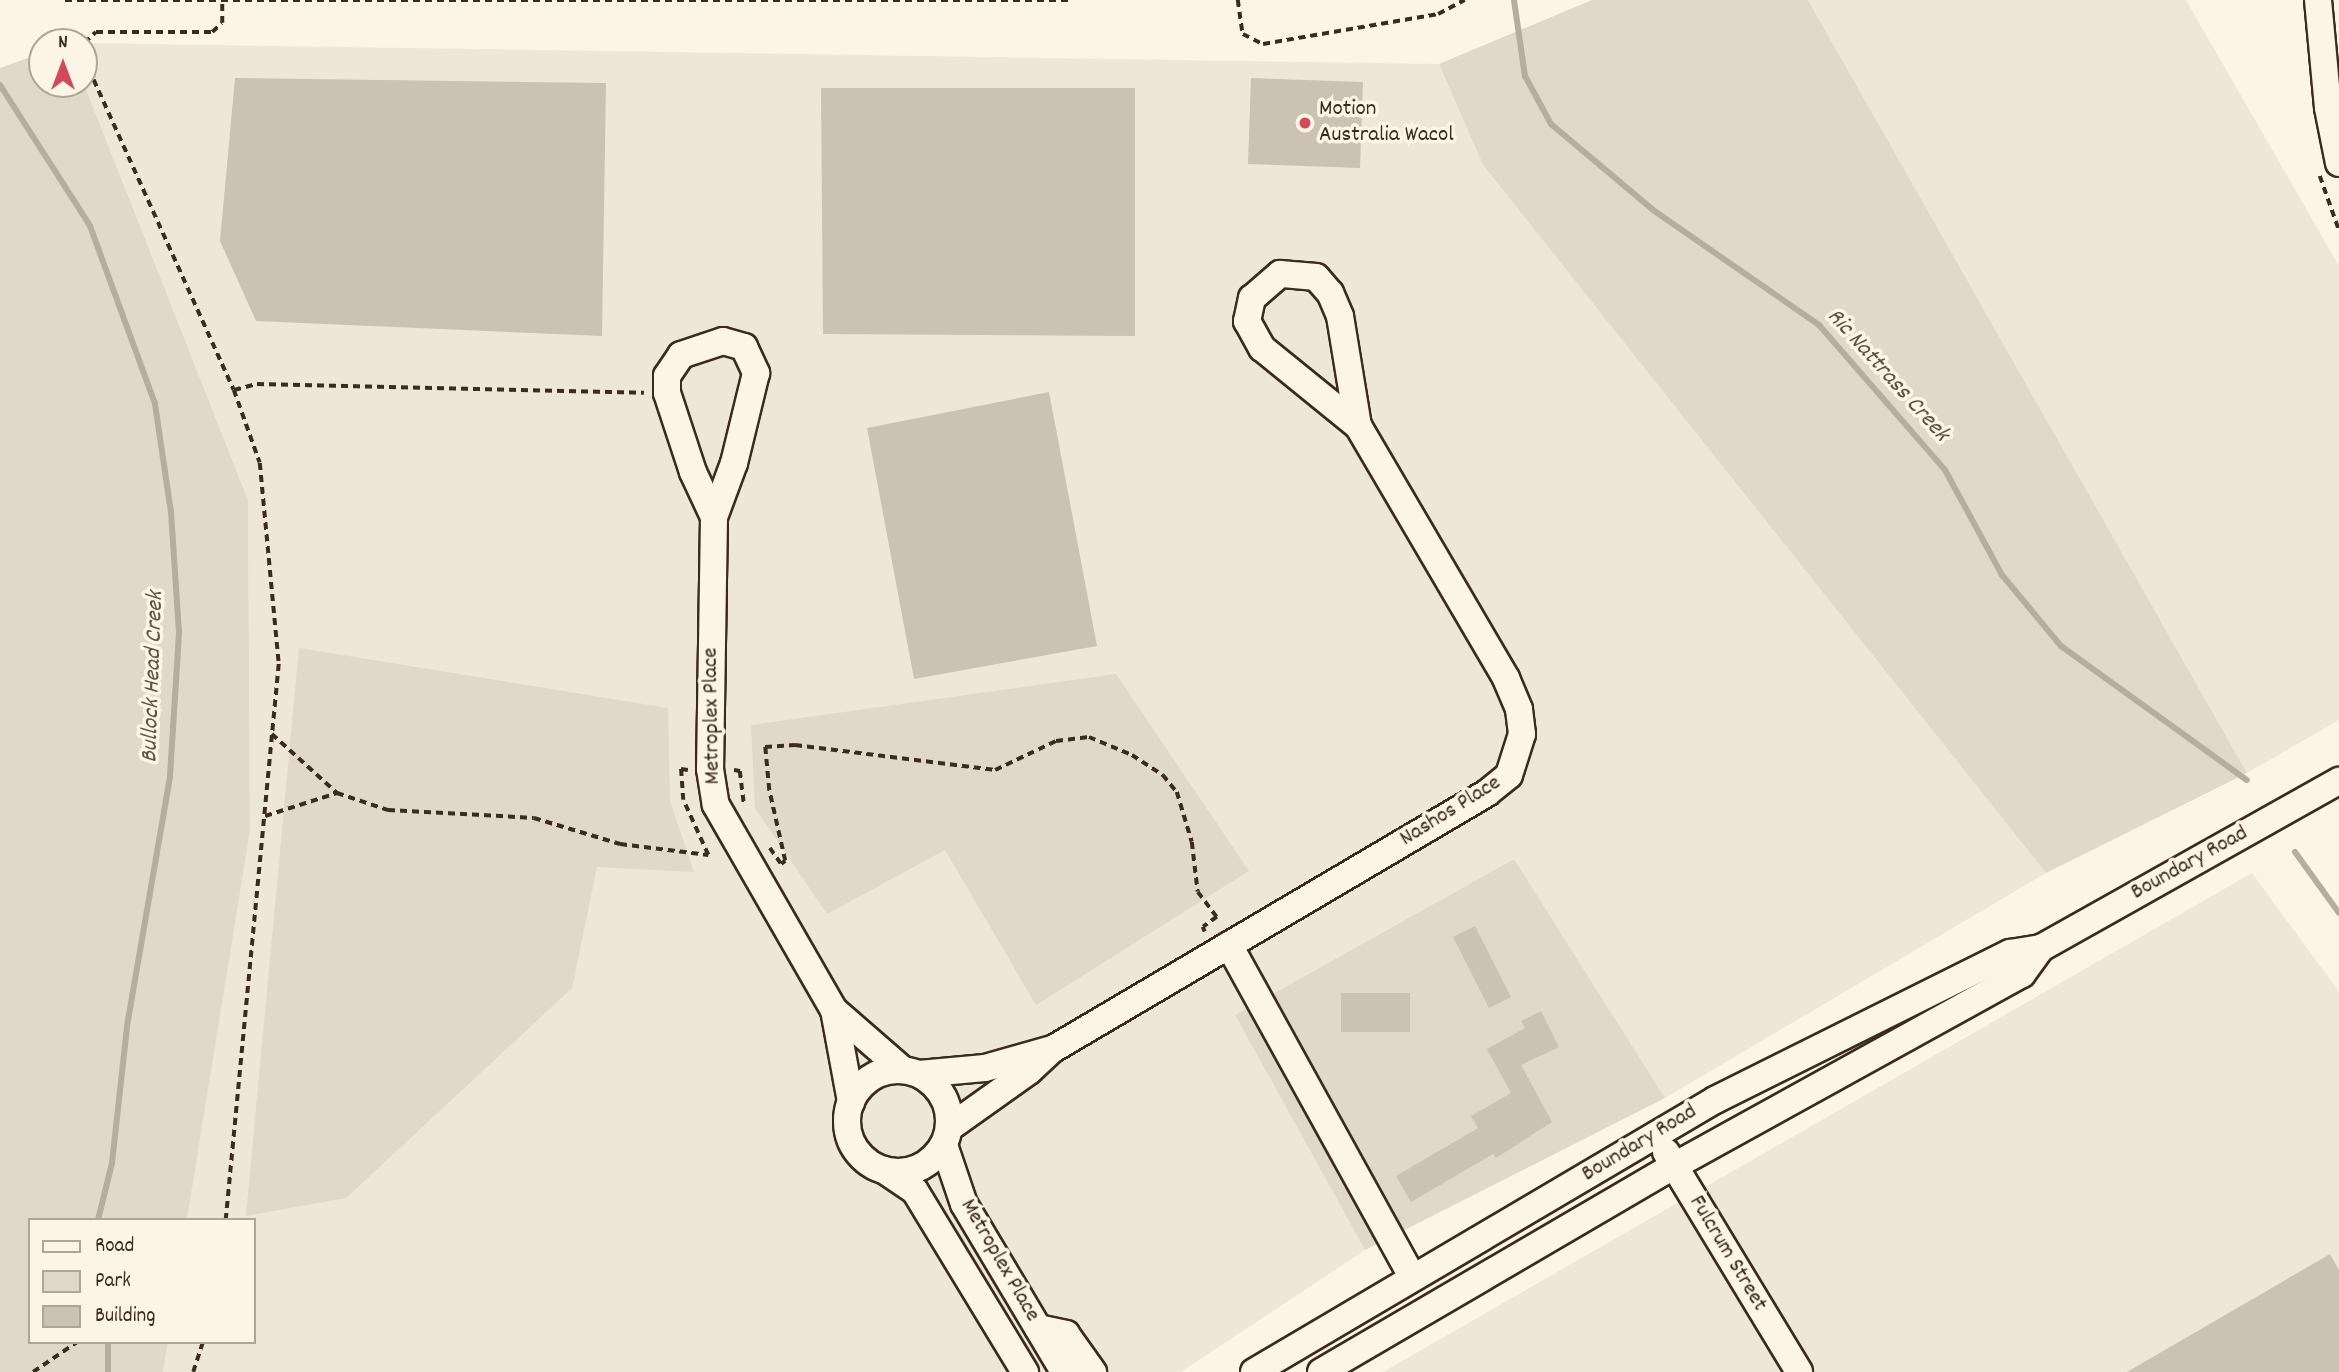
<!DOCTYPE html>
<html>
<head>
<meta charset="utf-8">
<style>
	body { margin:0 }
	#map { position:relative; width:2339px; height:1372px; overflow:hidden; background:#fcf5e5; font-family:Dekko,sans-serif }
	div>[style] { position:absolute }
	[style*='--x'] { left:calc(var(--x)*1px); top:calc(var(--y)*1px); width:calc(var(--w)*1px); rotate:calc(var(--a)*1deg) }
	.built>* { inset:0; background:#eee6d6 }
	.green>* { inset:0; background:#e0d8c8 }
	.stream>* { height:6px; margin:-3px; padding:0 3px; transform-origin:3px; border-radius:3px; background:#b7ad9e }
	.building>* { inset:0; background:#ccc2b3 }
	.path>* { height:3.5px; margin-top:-1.75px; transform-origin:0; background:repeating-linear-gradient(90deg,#3b2a1e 0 7px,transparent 0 12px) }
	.roads { filter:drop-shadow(2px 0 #3b2a1e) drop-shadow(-2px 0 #3b2a1e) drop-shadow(0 2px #3b2a1e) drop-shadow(0 -2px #3b2a1e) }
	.minor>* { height:26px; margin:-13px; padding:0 13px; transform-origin:13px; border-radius:13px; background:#fcf5e5 }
	.minor>.ring { margin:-13px; padding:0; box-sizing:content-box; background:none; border:26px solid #fcf5e5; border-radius:50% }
	.dots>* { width:19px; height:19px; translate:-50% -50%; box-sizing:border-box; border:4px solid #fcf5e5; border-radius:50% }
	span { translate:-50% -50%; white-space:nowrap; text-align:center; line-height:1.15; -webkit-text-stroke:7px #fcf5e5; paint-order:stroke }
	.poi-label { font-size:23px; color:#3b2a1e }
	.left { translate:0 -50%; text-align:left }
	.street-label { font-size:23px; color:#3b2a1e }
	.water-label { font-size:24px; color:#605144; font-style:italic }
	.legend { position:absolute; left:28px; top:1218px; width:228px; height:126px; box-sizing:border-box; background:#fcf5e5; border:2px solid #afa495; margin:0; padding:9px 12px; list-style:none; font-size:21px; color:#3b2a1e }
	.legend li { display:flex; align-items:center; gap:14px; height:35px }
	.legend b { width:35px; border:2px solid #afa495 }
	.north { position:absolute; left:28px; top:28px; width:70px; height:70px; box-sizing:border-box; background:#fcf5e5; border:2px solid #afa495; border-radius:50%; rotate:0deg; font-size:19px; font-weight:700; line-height:28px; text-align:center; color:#3b2a1e }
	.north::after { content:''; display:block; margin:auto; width:24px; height:32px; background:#d1495b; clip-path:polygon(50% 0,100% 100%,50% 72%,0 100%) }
</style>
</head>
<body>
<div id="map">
	<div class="built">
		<div style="clip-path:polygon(1808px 0,2186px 0,2339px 266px,2339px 720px,2247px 773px)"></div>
		<div style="clip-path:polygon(84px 43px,1439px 64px,1483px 165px,2046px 873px,1665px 1098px,1514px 859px,1235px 1015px,1365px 1250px,1181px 1372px,163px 1372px,168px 1342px,254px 1342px,254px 1220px,187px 1220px,250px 831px,248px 500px,84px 84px)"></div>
		<div style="clip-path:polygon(2252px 873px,2339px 992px,2339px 1372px,1383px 1372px)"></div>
	</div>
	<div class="green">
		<div style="clip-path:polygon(1592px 0,1808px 0,2247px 773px,2046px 873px,1483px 165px,1439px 64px)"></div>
		<div style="clip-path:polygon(42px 53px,42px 84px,84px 84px,248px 500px,250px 831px,187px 1220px,30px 1220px,30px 1342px,168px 1342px,163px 1372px,0 1372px,0 68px)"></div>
		<div style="clip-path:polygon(299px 648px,668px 708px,670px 801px,694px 872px,597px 867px,572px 988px,346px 1198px,246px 1216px)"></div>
		<div style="clip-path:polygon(1116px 674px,1249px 871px,1036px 1005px,945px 850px,827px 914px,755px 808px,751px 725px)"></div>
		<div style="clip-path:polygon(1514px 859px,1665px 1098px,1365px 1250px,1235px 1015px)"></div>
	</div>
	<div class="stream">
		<div style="--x:1514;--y:0;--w:77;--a:81.8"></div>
		<div style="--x:1525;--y:76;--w:55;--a:61.6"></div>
		<div style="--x:1551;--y:124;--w:133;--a:40.1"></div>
		<div style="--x:1653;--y:210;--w:202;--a:34.7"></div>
		<div style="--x:1819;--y:325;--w:192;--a:49"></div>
		<div style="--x:1945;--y:470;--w:119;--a:61.5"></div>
		<div style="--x:2002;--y:575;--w:92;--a:50.3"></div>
		<div style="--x:2061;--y:646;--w:229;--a:35.8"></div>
		<div style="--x:0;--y:85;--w:167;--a:57.4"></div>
		<div style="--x:90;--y:226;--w:189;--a:69.9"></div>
		<div style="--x:155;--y:404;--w:109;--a:81.6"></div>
		<div style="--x:171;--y:512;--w:121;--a:86.2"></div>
		<div style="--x:179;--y:633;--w:144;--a:93.6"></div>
		<div style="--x:170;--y:777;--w:254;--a:99.8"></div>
		<div style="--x:127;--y:1027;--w:137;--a:96.3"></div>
		<div style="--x:112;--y:1163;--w:59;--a:103.8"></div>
		<div style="--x:2295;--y:852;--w:75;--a:54.2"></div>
		<div style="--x:108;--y:1372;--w:30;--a:-90"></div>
	</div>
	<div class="building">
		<div style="clip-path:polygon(235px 78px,606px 83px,602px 336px,256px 321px,220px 241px)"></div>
		<div style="clip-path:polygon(1251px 78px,1363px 82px,1360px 168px,1248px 164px)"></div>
		<div style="clip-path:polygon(821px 88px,1135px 88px,1135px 336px,823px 334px)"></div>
		<div style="clip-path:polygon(1049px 392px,1097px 646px,914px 679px,867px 428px)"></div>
		<div style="clip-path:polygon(1475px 926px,1511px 997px,1489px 1008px,1453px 937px)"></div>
		<div style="clip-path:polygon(1341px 993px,1410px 993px,1410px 1032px,1341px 1032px)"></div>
		<div style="clip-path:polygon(1541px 1011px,1559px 1047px,1521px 1065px,1552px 1122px,1496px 1158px,1493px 1154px,1411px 1202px,1396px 1176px,1478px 1128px,1471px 1116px,1511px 1093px,1487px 1049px,1525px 1028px,1521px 1021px)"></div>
		<div style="clip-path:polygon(2330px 1254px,2339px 1270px,2339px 1372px,2127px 1372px)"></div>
	</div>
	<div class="path">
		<div style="--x:65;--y:0;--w:1003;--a:0"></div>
		<div style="--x:1238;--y:0;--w:34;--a:82"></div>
		<div style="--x:1243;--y:34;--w:22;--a:27"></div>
		<div style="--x:1263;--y:44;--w:178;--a:-9.7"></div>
		<div style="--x:1438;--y:14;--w:30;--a:-28"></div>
		<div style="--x:84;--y:43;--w:16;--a:-43"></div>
		<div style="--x:96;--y:32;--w:116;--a:0"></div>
		<div style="--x:212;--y:32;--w:13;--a:-42"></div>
		<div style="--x:222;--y:23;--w:20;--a:-90"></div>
		<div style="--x:84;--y:58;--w:364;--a:65.7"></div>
		<div style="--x:234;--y:390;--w:77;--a:70.4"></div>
		<div style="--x:260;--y:463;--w:202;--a:84.6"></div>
		<div style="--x:279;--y:664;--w:559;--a:95.45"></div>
		<div style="--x:2320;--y:176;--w:57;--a:70.6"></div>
		<div style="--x:234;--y:390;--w:24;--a:-15"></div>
		<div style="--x:257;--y:384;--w:387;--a:1.3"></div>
		<div style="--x:272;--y:734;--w:88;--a:42.2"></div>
		<div style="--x:734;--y:770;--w:6;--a:9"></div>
		<div style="--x:740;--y:771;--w:32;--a:83"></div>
		<div style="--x:265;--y:816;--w:76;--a:-17.7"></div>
		<div style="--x:337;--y:793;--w:54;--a:18.4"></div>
		<div style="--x:388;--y:810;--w:146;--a:3.1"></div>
		<div style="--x:534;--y:818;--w:90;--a:16.8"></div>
		<div style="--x:620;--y:844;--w:89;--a:7.1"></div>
		<div style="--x:708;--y:855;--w:60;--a:-114.4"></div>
		<div style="--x:683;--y:800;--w:31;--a:-94"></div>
		<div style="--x:681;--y:769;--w:7;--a:8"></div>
		<div style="--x:770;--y:848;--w:19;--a:55"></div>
		<div style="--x:781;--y:864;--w:5;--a:-37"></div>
		<div style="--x:785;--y:861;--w:73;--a:-102.7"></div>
		<div style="--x:769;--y:790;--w:43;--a:-95.3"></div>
		<div style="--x:765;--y:747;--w:30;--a:-4"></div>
		<div style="--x:795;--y:745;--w:202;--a:7.1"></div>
		<div style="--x:995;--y:770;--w:68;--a:-25.4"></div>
		<div style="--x:1056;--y:741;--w:33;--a:-7"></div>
		<div style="--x:1089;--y:737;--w:47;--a:22.7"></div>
		<div style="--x:1132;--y:755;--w:37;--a:33"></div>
		<div style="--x:1163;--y:775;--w:22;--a:51"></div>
		<div style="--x:1177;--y:792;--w:52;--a:73.3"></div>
		<div style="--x:1192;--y:842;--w:50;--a:83.2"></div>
		<div style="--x:1198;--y:892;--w:31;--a:53"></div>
		<div style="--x:1217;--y:917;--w:17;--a:144"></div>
		<div style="--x:1203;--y:927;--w:5;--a:68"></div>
		<div style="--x:33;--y:1372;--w:53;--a:-34.3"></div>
		<div style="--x:193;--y:1372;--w:32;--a:-72"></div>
	</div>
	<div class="roads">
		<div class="minor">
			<div style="--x:2318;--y:0;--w:108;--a:84.7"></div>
			<div style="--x:2328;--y:108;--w:56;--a:78.7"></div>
			<div style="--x:714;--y:517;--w:50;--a:-115"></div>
			<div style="--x:693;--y:472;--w:83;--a:-108.2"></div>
			<div style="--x:667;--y:393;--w:17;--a:-90"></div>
			<div style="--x:667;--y:376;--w:25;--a:-56"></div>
			<div style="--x:681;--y:355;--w:44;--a:-18.4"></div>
			<div style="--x:723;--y:341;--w:22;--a:16"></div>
			<div style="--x:744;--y:347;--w:29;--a:65"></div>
			<div style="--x:756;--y:373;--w:93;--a:103.7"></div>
			<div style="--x:734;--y:463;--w:58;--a:110.3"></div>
			<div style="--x:714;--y:517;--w:252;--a:90.9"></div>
			<div style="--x:710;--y:769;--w:36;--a:81"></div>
			<div style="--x:716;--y:805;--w:237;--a:60.1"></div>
			<div style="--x:834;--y:1010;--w:91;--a:41"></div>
			<div style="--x:1229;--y:945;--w:379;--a:61.1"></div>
			<div style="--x:834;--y:1010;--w:94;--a:79.5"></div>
			<div class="ring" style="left:847px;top:1070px;width:76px;height:76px"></div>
			<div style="--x:919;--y:1074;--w:66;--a:-5.2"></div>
			<div style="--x:985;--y:1068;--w:66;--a:-15.9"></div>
			<div style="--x:949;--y:1128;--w:98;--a:-35.5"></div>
			<div style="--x:1029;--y:1071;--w:33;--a:-43"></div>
			<div style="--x:1053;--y:1049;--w:504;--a:-30.53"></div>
			<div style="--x:1487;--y:793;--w:28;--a:-39"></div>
			<div style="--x:1509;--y:775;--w:43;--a:-72.4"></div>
			<div style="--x:1522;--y:734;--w:25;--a:-97"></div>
			<div style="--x:1519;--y:709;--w:34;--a:-113"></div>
			<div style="--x:1506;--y:678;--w:292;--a:-120.4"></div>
			<div style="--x:1358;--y:426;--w:111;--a:-99.3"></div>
			<div style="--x:1340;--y:316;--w:25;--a:-113"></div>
			<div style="--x:1330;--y:293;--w:21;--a:-131"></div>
			<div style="--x:1316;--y:277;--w:36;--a:-175"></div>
			<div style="--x:1280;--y:274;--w:37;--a:139"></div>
			<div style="--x:1252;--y:298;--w:24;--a:102"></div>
			<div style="--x:1247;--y:321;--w:31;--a:61"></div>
			<div style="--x:1262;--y:348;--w:124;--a:39.1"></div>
			<div style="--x:944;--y:1145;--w:62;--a:71.3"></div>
			<div style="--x:964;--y:1204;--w:196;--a:59.2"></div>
			<div style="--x:1666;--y:1152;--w:257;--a:58.8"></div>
			<div style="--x:884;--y:1170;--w:37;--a:34"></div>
			<div style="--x:915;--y:1191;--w:212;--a:58.7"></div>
			<div style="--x:1038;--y:1328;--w:29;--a:12"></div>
			<div style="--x:1066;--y:1334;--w:47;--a:54.6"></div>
			<div style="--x:1254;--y:1372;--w:535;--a:-30.54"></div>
			<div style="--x:1715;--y:1100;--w:330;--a:-26.5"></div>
			<div style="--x:2010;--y:953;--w:31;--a:-9"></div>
			<div style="--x:2041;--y:948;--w:342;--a:-29.3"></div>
			<div style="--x:1321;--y:1372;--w:409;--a:-30.3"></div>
			<div style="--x:1674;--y:1166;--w:397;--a:-28.9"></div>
			<div style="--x:2022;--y:974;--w:32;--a:-54"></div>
		</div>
	</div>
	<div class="dots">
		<div style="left:1305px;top:123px;background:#d1495b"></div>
	</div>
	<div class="poi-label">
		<span class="left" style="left:1319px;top:123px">Motion<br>Australia Wacol</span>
	</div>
	<div class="street-label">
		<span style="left:713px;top:716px;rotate:-91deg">Metroplex Place</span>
		<span style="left:1451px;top:812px;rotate:-32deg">Nashos Place</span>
		<span style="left:2190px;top:864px;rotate:-29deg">Boundary Road</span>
		<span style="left:1640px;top:1144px;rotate:-31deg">Boundary Road</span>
		<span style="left:1727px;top:1254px;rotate:59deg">Fulcrum Street</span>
		<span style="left:999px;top:1261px;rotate:60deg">Metroplex Place</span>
	</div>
	<div class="water-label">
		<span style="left:1887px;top:376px;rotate:48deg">Ric Nattrass Creek</span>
		<span style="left:154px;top:677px;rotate:-88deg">Bullock Head Creek</span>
	</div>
	<ul class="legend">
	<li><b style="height:9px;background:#fcf5e5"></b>Road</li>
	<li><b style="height:19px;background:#e0d8c8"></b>Park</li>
	<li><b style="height:19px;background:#ccc2b3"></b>Building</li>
	</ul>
	<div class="north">N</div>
</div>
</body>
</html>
